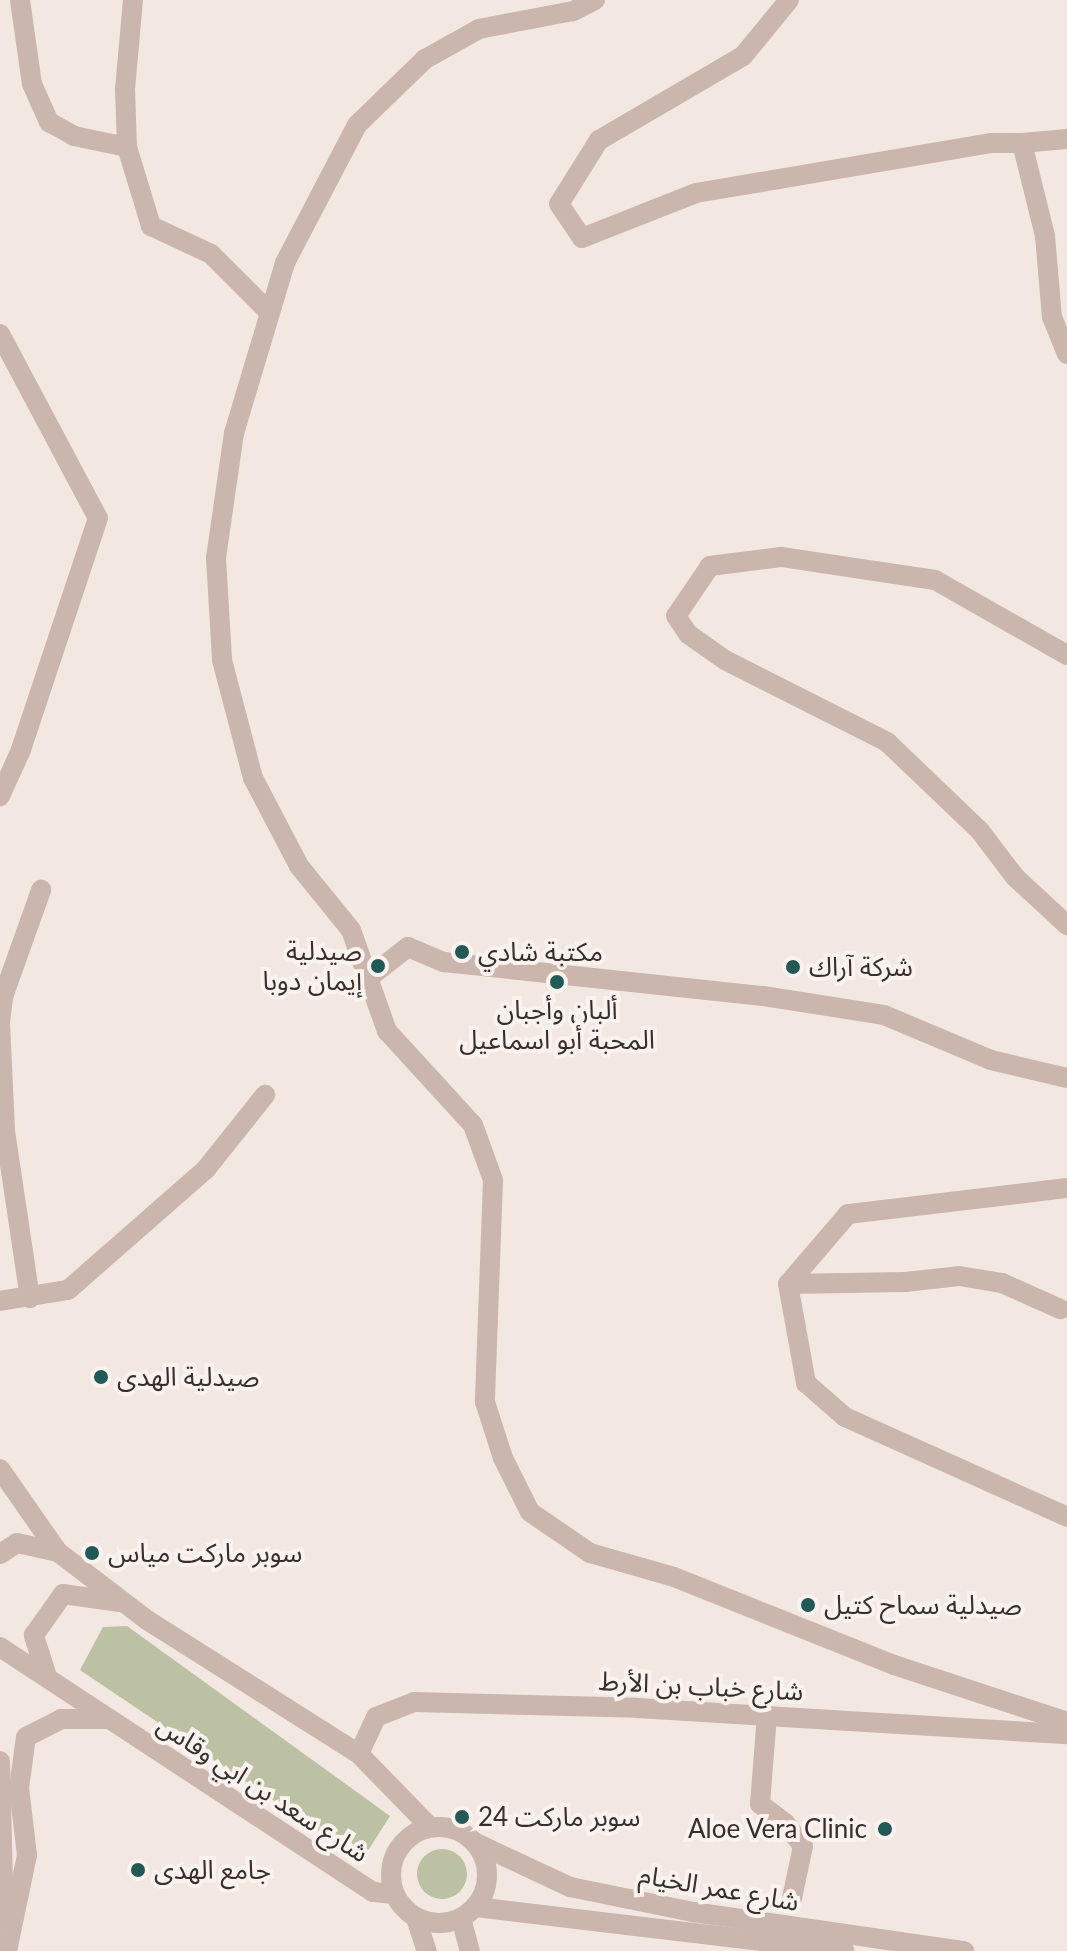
<!DOCTYPE html>
<html>
<head>
<meta charset="utf-8">
<style>
	body { margin:0 }
	#map { position:relative; width:1067px; height:1951px; overflow:hidden; background:#f2e8e1; font-family:Lato,"Noto Sans Arabic",sans-serif }
	div>[style] { position:absolute }
	[style*='--x'] { left:calc(var(--x)*1px); top:calc(var(--y)*1px); width:calc(var(--w)*1px); rotate:calc(var(--a)*1deg) }
	.green>* { inset:0; background:#bbc1a2 }
	.round { border-radius:50% }
	.minor>* { height:20px; margin:-10px; padding:0 10px; transform-origin:10px; border-radius:10px; background:#cab6ad }
	.minor>.ring { margin:-10px; padding:0; box-sizing:content-box; background:none; border:20px solid #cab6ad; border-radius:50% }
	.dots>* { width:22px; height:22px; translate:-50% -50%; box-sizing:border-box; border:4px solid #faf2ee; border-radius:50% }
	span { translate:-50% -50%; white-space:nowrap; text-align:center; line-height:1.15; -webkit-text-stroke:8px #faf2ee; paint-order:stroke }
	.poi-label { font-size:26px; color:#392e2b }
	.right { translate:-100% -50%; text-align:right }
	.left { translate:0 -50%; text-align:left }
	.street-label { font-size:26px; color:#392e2b }
</style>
</head>
<body>
<div id="map">
	<div class="green">
		<div style="clip-path:polygon(127px 1626px,390px 1816px,362px 1860px,80px 1670px,103px 1627px)"></div>
		<div class="round" style="left:417px;top:1849px;width:50px;height:50px"></div>
	</div>
	<div class="minor">
		<div style="--x:20;--y:0;--w:85;--a:81.9"></div>
		<div style="--x:32;--y:84;--w:42;--a:65.9"></div>
		<div style="--x:49;--y:122;--w:29;--a:29"></div>
		<div style="--x:74;--y:136;--w:54;--a:11.7"></div>
		<div style="--x:133;--y:0;--w:89;--a:95.1"></div>
		<div style="--x:125;--y:89;--w:58;--a:88"></div>
		<div style="--x:127;--y:147;--w:83;--a:73.1"></div>
		<div style="--x:151;--y:226;--w:66;--a:25"></div>
		<div style="--x:211;--y:254;--w:81;--a:45"></div>
		<div style="--x:595;--y:0;--w:25;--a:153"></div>
		<div style="--x:573;--y:11;--w:96;--a:169.2"></div>
		<div style="--x:479;--y:29;--w:62;--a:150.9"></div>
		<div style="--x:425;--y:59;--w:95;--a:135.9"></div>
		<div style="--x:357;--y:125;--w:156;--a:117.6"></div>
		<div style="--x:285;--y:263;--w:177;--a:106.7"></div>
		<div style="--x:234;--y:433;--w:126;--a:98.2"></div>
		<div style="--x:216;--y:558;--w:102;--a:86.6"></div>
		<div style="--x:222;--y:660;--w:122;--a:75.3"></div>
		<div style="--x:253;--y:778;--w:99;--a:62.4"></div>
		<div style="--x:299;--y:866;--w:82;--a:50.9"></div>
		<div style="--x:351;--y:930;--w:107;--a:70.4"></div>
		<div style="--x:387;--y:1031;--w:127;--a:47.5"></div>
		<div style="--x:473;--y:1125;--w:59;--a:70"></div>
		<div style="--x:493;--y:1180;--w:222;--a:92.1"></div>
		<div style="--x:485;--y:1402;--w:59;--a:72.2"></div>
		<div style="--x:503;--y:1458;--w:60;--a:63.4"></div>
		<div style="--x:530;--y:1512;--w:73;--a:34.3"></div>
		<div style="--x:590;--y:1553;--w:87;--a:15.9"></div>
		<div style="--x:674;--y:1577;--w:237;--a:21.8"></div>
		<div style="--x:894;--y:1665;--w:182;--a:18.2"></div>
		<div style="--x:789;--y:0;--w:72;--a:129.4"></div>
		<div style="--x:743;--y:56;--w:167;--a:149.7"></div>
		<div style="--x:599;--y:140;--w:75;--a:122"></div>
		<div style="--x:559;--y:204;--w:41;--a:55.9"></div>
		<div style="--x:582;--y:238;--w:123;--a:-21.5"></div>
		<div style="--x:696;--y:193;--w:300;--a:-9.6"></div>
		<div style="--x:992;--y:143;--w:30;--a:0"></div>
		<div style="--x:1022;--y:143;--w:96;--a:76.1"></div>
		<div style="--x:1045;--y:236;--w:81;--a:85.1"></div>
		<div style="--x:1052;--y:317;--w:40;--a:68"></div>
		<div style="--x:1022;--y:143;--w:45;--a:-5.1"></div>
		<div style="--x:0;--y:334;--w:208;--a:62"></div>
		<div style="--x:98;--y:518;--w:244;--a:108.4"></div>
		<div style="--x:21;--y:750;--w:51;--a:114.5"></div>
		<div style="--x:1067;--y:655;--w:152;--a:-150.4"></div>
		<div style="--x:935;--y:580;--w:156;--a:-171.5"></div>
		<div style="--x:781;--y:557;--w:72;--a:172.8"></div>
		<div style="--x:710;--y:566;--w:60;--a:124.2"></div>
		<div style="--x:676;--y:616;--w:22;--a:56"></div>
		<div style="--x:688;--y:634;--w:45;--a:35.1"></div>
		<div style="--x:725;--y:660;--w:182;--a:26.8"></div>
		<div style="--x:887;--y:742;--w:129;--a:43.7"></div>
		<div style="--x:980;--y:831;--w:58;--a:52.7"></div>
		<div style="--x:1015;--y:877;--w:71;--a:42.7"></div>
		<div style="--x:367;--y:979;--w:52;--a:-38"></div>
		<div style="--x:408;--y:947;--w:39;--a:23"></div>
		<div style="--x:444;--y:962;--w:321;--a:6.1"></div>
		<div style="--x:763;--y:996;--w:122;--a:8.9"></div>
		<div style="--x:884;--y:1015;--w:116;--a:22.8"></div>
		<div style="--x:991;--y:1060;--w:78;--a:13.3"></div>
		<div style="--x:0;--y:1022;--w:25;--a:-83"></div>
		<div style="--x:3;--y:997;--w:114;--a:-70.4"></div>
		<div style="--x:0;--y:1023;--w:108;--a:87.3"></div>
		<div style="--x:5;--y:1131;--w:169;--a:81.5"></div>
		<div style="--x:1067;--y:1188;--w:221;--a:173.2"></div>
		<div style="--x:848;--y:1214;--w:92;--a:130.6"></div>
		<div style="--x:788;--y:1284;--w:101;--a:79.7"></div>
		<div style="--x:806;--y:1383;--w:52;--a:41.1"></div>
		<div style="--x:845;--y:1417;--w:243;--a:24.2"></div>
		<div style="--x:788;--y:1284;--w:117;--a:-1"></div>
		<div style="--x:905;--y:1282;--w:54;--a:-6.3"></div>
		<div style="--x:959;--y:1276;--w:44;--a:9.2"></div>
		<div style="--x:1002;--y:1283;--w:64;--a:24.1"></div>
		<div style="--x:0;--y:1301;--w:69;--a:-9.2"></div>
		<div style="--x:68;--y:1290;--w:184;--a:-41.2"></div>
		<div style="--x:206;--y:1169;--w:95;--a:-51.4"></div>
		<div style="--x:0;--y:1469;--w:101;--a:55.1"></div>
		<div style="--x:58;--y:1552;--w:112;--a:37.4"></div>
		<div style="--x:147;--y:1620;--w:251;--a:32.3"></div>
		<div style="--x:359;--y:1754;--w:102;--a:45.8"></div>
		<div style="--x:0;--y:1554;--w:20;--a:-33"></div>
		<div style="--x:17;--y:1543;--w:42;--a:12.4"></div>
		<div style="--x:0;--y:1647;--w:446;--a:33.3"></div>
		<div style="--x:373;--y:1892;--w:22;--a:5"></div>
		<div style="--x:46;--y:1673;--w:40;--a:-108"></div>
		<div style="--x:34;--y:1635;--w:50;--a:-54.7"></div>
		<div style="--x:63;--y:1594;--w:57;--a:8.1"></div>
		<div style="--x:767;--y:1715;--w:89;--a:94.5"></div>
		<div style="--x:760;--y:1804;--w:31;--a:37"></div>
		<div style="--x:785;--y:1823;--w:29;--a:52"></div>
		<div style="--x:803;--y:1846;--w:53;--a:101.9"></div>
		<div style="--x:359;--y:1754;--w:41;--a:-65.3"></div>
		<div style="--x:376;--y:1717;--w:41;--a:-21.5"></div>
		<div style="--x:414;--y:1702;--w:223;--a:1.5"></div>
		<div style="--x:637;--y:1708;--w:431;--a:3.5"></div>
		<div style="--x:0;--y:1761;--w:164;--a:88.6"></div>
		<div class="ring" style="left:391px;top:1827px;width:76px;height:76px"></div>
		<div style="--x:476;--y:1843;--w:104;--a:25.1"></div>
		<div style="--x:570;--y:1887;--w:126;--a:11.5"></div>
		<div style="--x:693;--y:1912;--w:274;--a:8.2"></div>
		<div style="--x:476;--y:1907;--w:371;--a:6.8"></div>
		<div style="--x:416;--y:1918;--w:35;--a:72"></div>
		<div style="--x:461;--y:1918;--w:34;--a:75"></div>
		<div style="--x:7;--y:1951;--w:98;--a:-78.2"></div>
		<div style="--x:27;--y:1855;--w:67;--a:-96.8"></div>
		<div style="--x:19;--y:1788;--w:51;--a:-82.2"></div>
		<div style="--x:26;--y:1737;--w:39;--a:-27"></div>
		<div style="--x:61;--y:1719;--w:46;--a:0"></div>
	</div>
	<div class="dots">
		<div style="left:462px;top:952px;background:#235954"></div>
		<div style="left:378px;top:966px;background:#235954"></div>
		<div style="left:793px;top:967px;background:#235954"></div>
		<div style="left:557px;top:982px;background:#235954"></div>
		<div style="left:101px;top:1377px;background:#235954"></div>
		<div style="left:92px;top:1553px;background:#235954"></div>
		<div style="left:808px;top:1605px;background:#235954"></div>
		<div style="left:462px;top:1817px;background:#235954"></div>
		<div style="left:885px;top:1829px;background:#235954"></div>
		<div style="left:138px;top:1870px;background:#235954"></div>
	</div>
	<div class="poi-label">
		<span class="right" style="left:362px;top:966px">صيدلية<br>إيمان دوبا</span>
		<span class="left" style="left:478px;top:952px">مكتبة شادي</span>
		<span class="left" style="left:809px;top:967px">شركة آراك</span>
		<span style="left:557px;top:1025px">ألبان وأجبان<br>المحبة أبو اسماعيل</span>
		<span class="left" style="left:117px;top:1377px">صيدلية الهدى</span>
		<span class="left" style="left:108px;top:1553px">سوبر ماركت مياس</span>
		<span class="left" style="left:824px;top:1605px">صيدلية سماح كتيل</span>
		<span class="left" style="left:478px;top:1817px">سوبر ماركت 24</span>
		<span class="right" style="left:867px;top:1829px">Aloe Vera Clinic</span>
		<span class="left" style="left:154px;top:1870px">جامع الهدى</span>
	</div>
	<div class="street-label">
		<span style="left:701px;top:1686px;rotate:3deg">شارع خباب بن الأرط</span>
		<span style="left:263px;top:1789px;rotate:33deg">شارع سعد بن ابي وقاس</span>
		<span style="left:719px;top:1888px;rotate:10deg">شارع عمر الخيام</span>
	</div>
</div>
</body>
</html>
